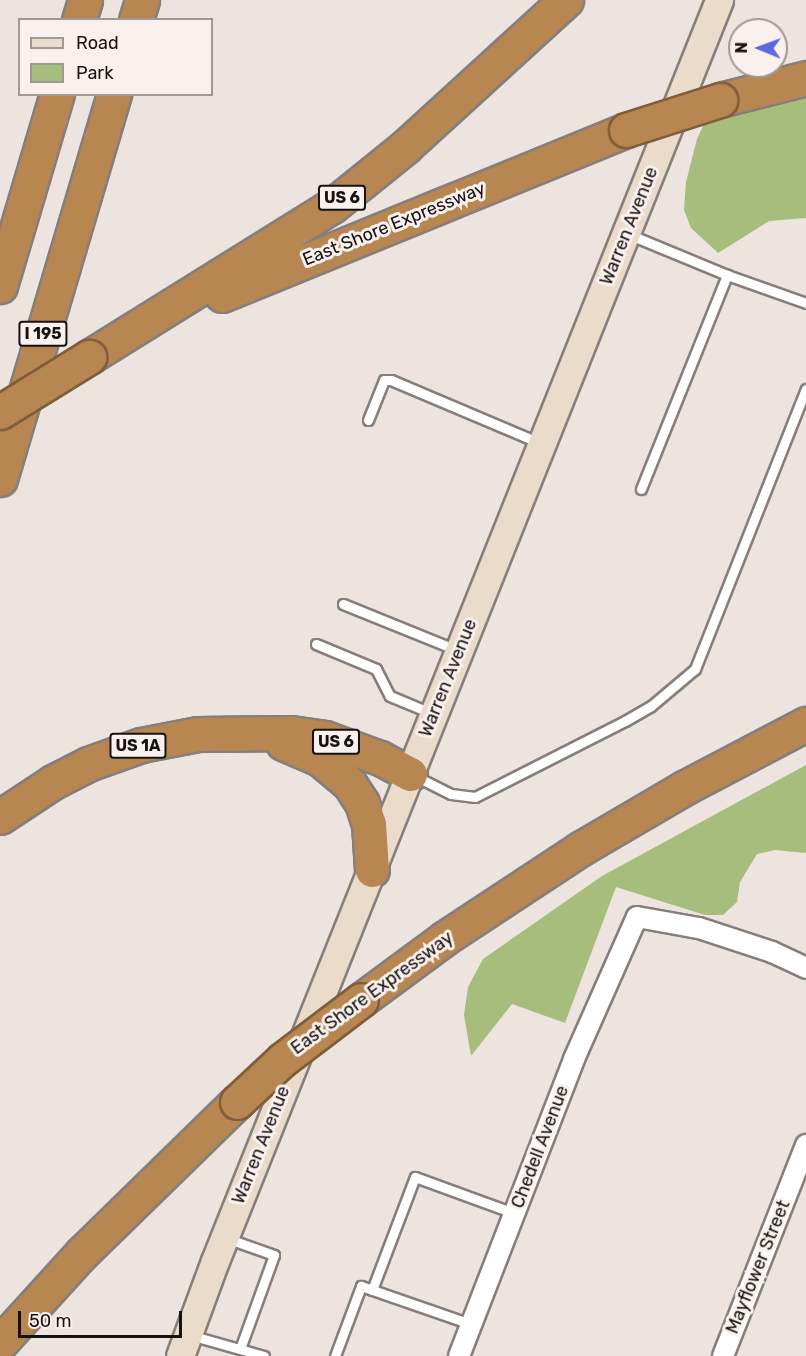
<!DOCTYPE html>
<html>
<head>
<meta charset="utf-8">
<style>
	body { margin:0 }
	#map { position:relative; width:806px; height:1356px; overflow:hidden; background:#ede4e0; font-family:Rubik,sans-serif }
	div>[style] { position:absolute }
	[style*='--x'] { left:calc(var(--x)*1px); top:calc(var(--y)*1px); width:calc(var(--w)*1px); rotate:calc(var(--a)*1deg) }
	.green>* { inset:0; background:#a6bd7b }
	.roads { filter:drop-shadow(2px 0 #867e7b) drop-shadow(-2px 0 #867e7b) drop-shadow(0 2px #867e7b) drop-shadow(0 -2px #867e7b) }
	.service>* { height:9px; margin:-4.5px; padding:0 4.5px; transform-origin:4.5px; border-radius:4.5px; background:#fff }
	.minor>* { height:20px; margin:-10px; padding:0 10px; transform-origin:10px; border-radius:10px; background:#fff }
	.secondary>* { height:27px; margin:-13.5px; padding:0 13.5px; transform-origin:13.5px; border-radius:13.5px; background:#eadbcb }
	.motorway>* { height:33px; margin:-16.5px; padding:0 16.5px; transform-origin:16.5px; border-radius:16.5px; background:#b88651 }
	.bridges { filter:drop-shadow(2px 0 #7f5d3b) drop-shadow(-2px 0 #7f5d3b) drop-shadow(0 2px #7f5d3b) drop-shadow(0 -2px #7f5d3b) }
	.motorway-bridge>* { height:33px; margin:-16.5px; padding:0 16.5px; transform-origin:16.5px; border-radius:16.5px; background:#b88651 }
	span { translate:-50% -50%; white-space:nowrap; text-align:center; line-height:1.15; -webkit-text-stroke:6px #faf1ee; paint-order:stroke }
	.shield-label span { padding:2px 4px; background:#faf1ee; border:2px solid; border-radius:4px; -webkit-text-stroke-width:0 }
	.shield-label { font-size:16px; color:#151211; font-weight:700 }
	.street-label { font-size:18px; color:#151211 }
	.legend { position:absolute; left:18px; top:18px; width:195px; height:78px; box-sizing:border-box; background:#faf1ee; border:2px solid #9e9896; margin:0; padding:8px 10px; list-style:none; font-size:18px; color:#151211 }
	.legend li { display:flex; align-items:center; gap:12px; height:30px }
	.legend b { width:30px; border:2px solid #9e9896 }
	.north { position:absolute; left:728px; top:18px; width:60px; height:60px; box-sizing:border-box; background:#faf1ee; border:2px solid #9e9896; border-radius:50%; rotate:271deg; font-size:16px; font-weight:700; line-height:24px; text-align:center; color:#151211 }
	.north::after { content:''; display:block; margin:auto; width:21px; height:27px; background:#5c69e0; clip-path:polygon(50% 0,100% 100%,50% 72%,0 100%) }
	.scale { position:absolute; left:18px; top:1311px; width:164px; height:27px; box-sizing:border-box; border:3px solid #151211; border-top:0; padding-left:8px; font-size:18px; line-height:21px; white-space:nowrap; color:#151211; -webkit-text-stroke:4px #faf1ee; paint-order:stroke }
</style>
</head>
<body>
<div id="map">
	<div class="green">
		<i style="clip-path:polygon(806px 98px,806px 218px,769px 221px,718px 253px,691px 228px,684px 210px,686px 182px,697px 139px,704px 124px,751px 109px)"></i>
		<i style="clip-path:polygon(806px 765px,806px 853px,775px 850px,757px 854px,740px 882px,737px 902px,723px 915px,705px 915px,616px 887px,565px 1023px,512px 1004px,471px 1056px,464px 1015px,468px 987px,483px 959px,602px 876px)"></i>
	</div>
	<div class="roads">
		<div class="service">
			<i style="--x:628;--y:234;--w:107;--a:22.5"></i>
			<i style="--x:727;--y:275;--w:84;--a:19.5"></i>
			<i style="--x:368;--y:420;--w:43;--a:-68.2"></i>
			<i style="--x:384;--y:380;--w:7;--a:0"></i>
			<i style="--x:391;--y:380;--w:162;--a:22.9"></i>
			<i style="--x:641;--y:489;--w:231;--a:-68.1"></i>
			<i style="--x:343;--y:604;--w:123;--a:22"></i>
			<i style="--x:316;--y:644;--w:65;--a:22.6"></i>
			<i style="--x:376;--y:669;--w:30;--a:63"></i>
			<i style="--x:390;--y:696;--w:44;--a:22.5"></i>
			<i style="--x:415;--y:776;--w:40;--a:26.6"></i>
			<i style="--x:451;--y:794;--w:24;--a:7"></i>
			<i style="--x:475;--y:797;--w:168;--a:-26.9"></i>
			<i style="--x:625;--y:721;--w:30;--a:-30"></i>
			<i style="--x:651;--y:706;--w:57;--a:-40.1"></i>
			<i style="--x:695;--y:669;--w:301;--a:-68.4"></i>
			<i style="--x:226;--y:1238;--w:51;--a:19.5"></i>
			<i style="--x:274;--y:1255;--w:100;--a:109.9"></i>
			<i style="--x:372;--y:1290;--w:121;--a:-69.2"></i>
			<i style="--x:415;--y:1177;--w:105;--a:20"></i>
			<i style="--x:190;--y:1335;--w:77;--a:15.8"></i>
			<i style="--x:335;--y:1356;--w:75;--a:-69.6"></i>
			<i style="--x:361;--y:1286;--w:116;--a:19.1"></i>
		</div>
		<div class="minor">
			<i style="--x:459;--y:1356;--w:318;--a:-68.8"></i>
			<i style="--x:574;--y:1059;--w:155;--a:-66.1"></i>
			<i style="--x:637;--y:917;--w:63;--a:10.1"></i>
			<i style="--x:699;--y:928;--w:77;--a:18.2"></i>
			<i style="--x:772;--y:952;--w:38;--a:25"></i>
			<i style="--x:723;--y:1356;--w:227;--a:-68.5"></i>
		</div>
		<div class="secondary">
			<i style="--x:180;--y:1356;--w:101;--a:-69.8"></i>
			<i style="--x:215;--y:1261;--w:1358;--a:-68.21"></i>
		</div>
		<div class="motorway">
			<i style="--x:79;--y:20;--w:21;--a:-73"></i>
			<i style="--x:136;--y:20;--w:21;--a:-73"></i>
			<i style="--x:720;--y:100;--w:89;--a:-14.3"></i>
			<i style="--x:0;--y:286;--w:200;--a:-73.5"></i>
			<i style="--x:222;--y:295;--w:436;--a:-22.2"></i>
			<i style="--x:89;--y:357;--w:286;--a:-31.9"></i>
			<i style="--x:332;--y:206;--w:94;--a:-38.9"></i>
			<i style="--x:405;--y:147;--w:218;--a:-42.4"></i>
			<i style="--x:0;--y:479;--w:402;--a:-73.5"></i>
			<i style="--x:283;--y:743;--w:40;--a:23.4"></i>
			<i style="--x:320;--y:759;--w:38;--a:40"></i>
			<i style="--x:349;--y:783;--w:24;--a:57"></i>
			<i style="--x:362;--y:803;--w:22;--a:72"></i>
			<i style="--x:369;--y:824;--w:46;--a:86.3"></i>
			<i style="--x:0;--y:817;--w:64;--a:-33.4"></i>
			<i style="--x:53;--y:782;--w:39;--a:-27"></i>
			<i style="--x:88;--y:764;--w:56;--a:-19.7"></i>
			<i style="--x:141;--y:745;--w:58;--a:-10.9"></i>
			<i style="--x:198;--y:734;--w:93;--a:-0.6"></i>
			<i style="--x:291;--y:733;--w:34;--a:8"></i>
			<i style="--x:325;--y:738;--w:59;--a:20"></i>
			<i style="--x:380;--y:758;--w:34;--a:28"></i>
			<i style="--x:361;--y:1000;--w:104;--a:-36.4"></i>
			<i style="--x:445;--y:938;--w:162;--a:-33.4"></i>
			<i style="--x:580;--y:849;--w:121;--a:-30.4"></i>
			<i style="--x:684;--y:788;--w:138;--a:-27.7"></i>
			<i style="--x:0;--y:1343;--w:122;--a:-47.7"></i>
			<i style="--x:82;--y:1253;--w:216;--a:-44.3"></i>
		</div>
	</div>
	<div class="bridges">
		<div class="motorway-bridge">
			<i style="--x:626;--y:130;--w:99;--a:-17.7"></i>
			<i style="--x:0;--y:412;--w:105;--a:-31.7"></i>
			<i style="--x:237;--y:1102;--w:62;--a:-43"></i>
			<i style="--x:282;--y:1060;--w:99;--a:-37.2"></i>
		</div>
	</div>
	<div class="shield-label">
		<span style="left:342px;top:198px">US 6</span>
		<span style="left:43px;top:334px">I 195</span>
		<span style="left:336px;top:742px">US 6</span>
		<span style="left:138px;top:746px">US 1A</span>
	</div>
	<div class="street-label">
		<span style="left:394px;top:224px;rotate:-22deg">East Shore Expressway</span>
		<span style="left:629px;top:226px;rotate:-68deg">Warren Avenue</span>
		<span style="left:448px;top:678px;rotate:-68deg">Warren Avenue</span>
		<span style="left:372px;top:993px;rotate:-36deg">East Shore Expressway</span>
		<span style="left:261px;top:1145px;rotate:-68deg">Warren Avenue</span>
		<span style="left:540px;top:1147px;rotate:-69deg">Chedell Avenue</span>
		<span style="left:758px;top:1267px;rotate:-68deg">Mayflower Street</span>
	</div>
	<ul class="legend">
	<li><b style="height:8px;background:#eadbcb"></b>Road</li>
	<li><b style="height:16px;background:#a6bd7b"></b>Park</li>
	</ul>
	<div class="north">N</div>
	<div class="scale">50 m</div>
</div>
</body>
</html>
